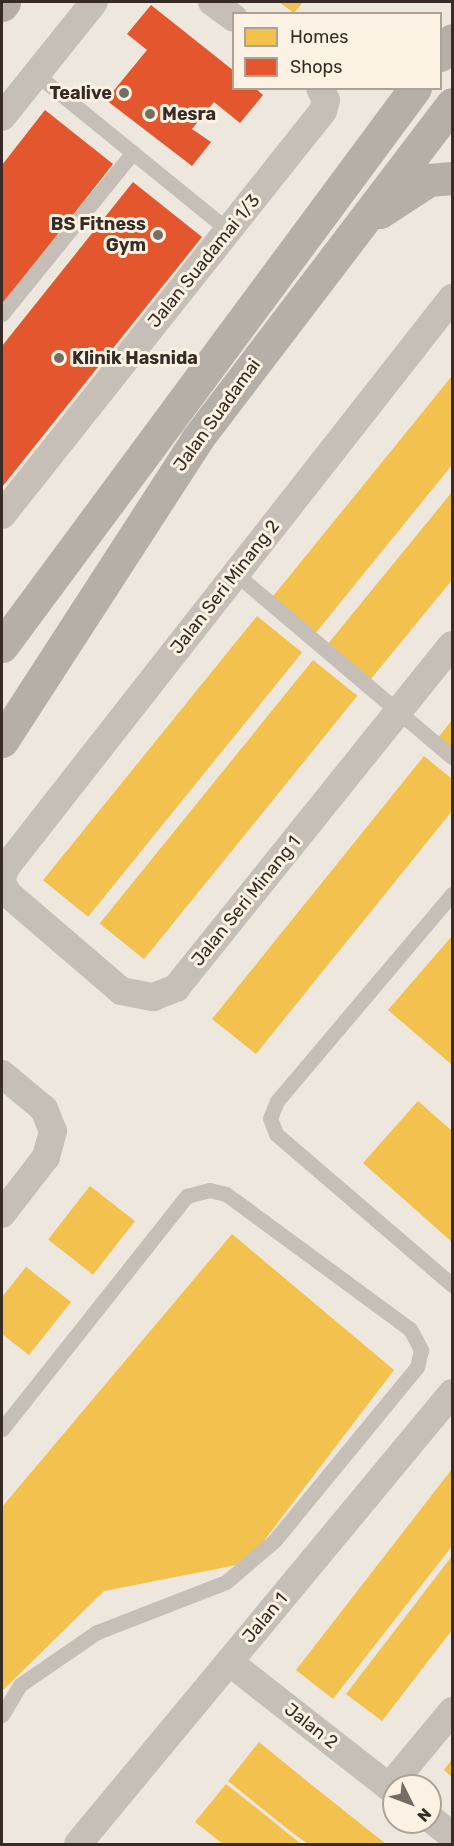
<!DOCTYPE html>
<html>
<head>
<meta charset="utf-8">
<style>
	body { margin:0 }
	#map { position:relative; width:454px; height:1846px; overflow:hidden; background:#ede7dd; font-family:Rubik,sans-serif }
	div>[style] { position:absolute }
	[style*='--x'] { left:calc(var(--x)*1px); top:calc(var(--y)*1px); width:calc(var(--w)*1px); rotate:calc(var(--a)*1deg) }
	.homes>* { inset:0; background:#f2c14e; transform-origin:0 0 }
	.shops>* { inset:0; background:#e4572e }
	.lane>* { height:15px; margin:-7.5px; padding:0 7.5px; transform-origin:7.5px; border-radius:7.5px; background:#c5bfb7 }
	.street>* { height:28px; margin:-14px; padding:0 14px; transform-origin:14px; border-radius:14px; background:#c5bfb7 }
	.secondary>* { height:33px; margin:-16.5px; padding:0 16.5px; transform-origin:16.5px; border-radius:16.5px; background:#b6afa7 }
	.dots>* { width:16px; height:16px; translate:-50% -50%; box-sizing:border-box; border:3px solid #fbf2e3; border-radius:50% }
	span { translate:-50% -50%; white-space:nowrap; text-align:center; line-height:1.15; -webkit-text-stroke:6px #fbf2e3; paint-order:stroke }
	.poi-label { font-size:18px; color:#362c25; font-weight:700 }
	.right { translate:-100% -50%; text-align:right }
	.left { translate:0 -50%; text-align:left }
	.street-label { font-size:18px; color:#362c25 }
	.frame { position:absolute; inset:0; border:3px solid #362c25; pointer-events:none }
	.legend { position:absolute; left:232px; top:12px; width:210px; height:78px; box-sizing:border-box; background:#fbf2e3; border:2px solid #aca397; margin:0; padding:8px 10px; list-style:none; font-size:18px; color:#362c25 }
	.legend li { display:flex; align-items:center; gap:12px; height:30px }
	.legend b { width:30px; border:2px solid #aca397 }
	.north { position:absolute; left:382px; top:1774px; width:60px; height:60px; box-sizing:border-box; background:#fbf2e3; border:2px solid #aca397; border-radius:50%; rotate:132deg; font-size:16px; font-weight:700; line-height:24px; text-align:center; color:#362c25 }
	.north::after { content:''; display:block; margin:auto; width:21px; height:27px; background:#766d65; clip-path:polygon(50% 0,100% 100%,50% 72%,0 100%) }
</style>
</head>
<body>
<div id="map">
	<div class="homes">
		<i style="clip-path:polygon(279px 2px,303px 2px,294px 13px)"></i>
		<i style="clip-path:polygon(452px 376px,452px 465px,314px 635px,270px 600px)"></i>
		<i style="clip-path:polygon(452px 492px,452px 580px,370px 680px,327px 645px)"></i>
		<i style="left:257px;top:616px;width:58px;height:340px;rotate:39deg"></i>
		<i style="left:313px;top:660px;width:57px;height:339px;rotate:39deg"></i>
		<i style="clip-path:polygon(452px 720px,452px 752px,437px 739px)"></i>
		<i style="clip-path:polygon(424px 756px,452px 779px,452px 811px,256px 1054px,212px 1019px)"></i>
		<i style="clip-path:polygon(452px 936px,452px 1063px,451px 1064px,388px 1010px)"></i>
		<i style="clip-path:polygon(418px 1101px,452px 1131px,452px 1242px,363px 1163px)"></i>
		<i style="left:90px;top:1186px;width:57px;height:68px;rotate:38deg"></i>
		<i style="clip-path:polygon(232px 1234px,394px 1370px,247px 1563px,104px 1591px,2px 1691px,2px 1507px)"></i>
		<i style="clip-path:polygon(26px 1267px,71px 1302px,29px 1355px,2px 1334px,2px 1297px)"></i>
		<i style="clip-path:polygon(452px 1469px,452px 1546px,333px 1699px,296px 1670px)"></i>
		<i style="clip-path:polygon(452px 1556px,452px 1630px,382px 1721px,346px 1694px)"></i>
		<i style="clip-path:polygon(259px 1742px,308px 1782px,386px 1844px,308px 1844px,294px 1834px,228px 1781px)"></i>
		<i style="clip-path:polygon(452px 1759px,452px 1777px,444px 1770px)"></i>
		<i style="clip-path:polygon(226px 1784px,259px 1810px,301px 1844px,223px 1844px,195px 1822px)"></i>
	</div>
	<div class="shops">
		<i style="clip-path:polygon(151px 5px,234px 71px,234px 88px,255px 88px,263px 95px,240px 123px,214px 102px,192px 129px,211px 142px,192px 166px,106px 100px,147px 50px,127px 34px)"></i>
		<i style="clip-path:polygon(45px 110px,113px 164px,2px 305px,2px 165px)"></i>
		<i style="clip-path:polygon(133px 182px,202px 237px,2px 487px,2px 346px)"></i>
	</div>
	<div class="lane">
		<i style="--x:36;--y:74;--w:247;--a:39.1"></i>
		<i style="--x:2;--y:314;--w:208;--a:-51"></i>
		<i style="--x:236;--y:574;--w:283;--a:40.3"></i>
		<i style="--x:452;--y:894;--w:271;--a:130.2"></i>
		<i style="--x:277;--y:1101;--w:18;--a:112"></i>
		<i style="--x:270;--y:1118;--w:17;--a:69"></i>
		<i style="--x:276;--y:1134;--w:232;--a:40.6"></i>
		<i style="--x:2;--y:1429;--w:298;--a:-51.6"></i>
		<i style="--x:187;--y:1196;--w:23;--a:-15"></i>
		<i style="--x:209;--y:1190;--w:17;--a:13"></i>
		<i style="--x:226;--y:1194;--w:228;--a:36.3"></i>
		<i style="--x:410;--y:1329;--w:24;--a:62"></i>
		<i style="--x:421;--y:1350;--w:17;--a:103"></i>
		<i style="--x:417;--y:1367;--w:225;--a:129.4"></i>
		<i style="--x:274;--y:1541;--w:63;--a:139.5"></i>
		<i style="--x:226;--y:1582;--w:138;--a:158.8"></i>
		<i style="--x:97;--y:1632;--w:93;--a:145.5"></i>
		<i style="--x:20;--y:1685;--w:35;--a:121"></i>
	</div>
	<div class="street">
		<i style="--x:212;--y:2;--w:27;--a:36"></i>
		<i style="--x:2;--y:117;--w:147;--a:-51.3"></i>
		<i style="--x:2;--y:515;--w:516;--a:-51.53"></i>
		<i style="--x:323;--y:111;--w:11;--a:-75"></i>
		<i style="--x:326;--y:100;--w:13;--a:-117"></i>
		<i style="--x:2;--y:878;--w:12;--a:-70"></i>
		<i style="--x:6;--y:867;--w:723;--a:-51.91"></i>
		<i style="--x:2;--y:883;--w:13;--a:61"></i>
		<i style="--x:8;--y:894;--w:149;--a:40.6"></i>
		<i style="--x:121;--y:991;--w:33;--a:11"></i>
		<i style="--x:153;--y:997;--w:25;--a:-21"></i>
		<i style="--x:176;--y:988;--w:440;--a:-51.2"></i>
		<i style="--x:2;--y:1074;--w:55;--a:39.8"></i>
		<i style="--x:44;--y:1109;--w:24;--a:68"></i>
		<i style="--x:53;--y:1131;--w:27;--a:105"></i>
		<i style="--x:46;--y:1157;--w:72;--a:127.7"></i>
		<i style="--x:229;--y:1662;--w:209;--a:38"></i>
		<i style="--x:389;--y:1787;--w:99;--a:-50.3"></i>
		<i style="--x:430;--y:1818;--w:28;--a:39"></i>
		<i style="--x:78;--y:1844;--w:586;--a:-50.33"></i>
	</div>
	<div class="secondary">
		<i style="--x:2;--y:5;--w:4;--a:-56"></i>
		<i style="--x:440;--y:55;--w:19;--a:-51"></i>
		<i style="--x:380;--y:212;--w:59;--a:-33.1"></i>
		<i style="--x:429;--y:180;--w:23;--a:-5"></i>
		<i style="--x:2;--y:646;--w:694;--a:-53.49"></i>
		<i style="--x:2;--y:741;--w:359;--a:-57.1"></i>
		<i style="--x:197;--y:439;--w:421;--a:-52.7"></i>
	</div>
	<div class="dots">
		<i style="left:124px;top:93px;background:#766d65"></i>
		<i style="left:150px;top:114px;background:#766d65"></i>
		<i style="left:158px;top:235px;background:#766d65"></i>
		<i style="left:59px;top:358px;background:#766d65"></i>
	</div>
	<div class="poi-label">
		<span class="right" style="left:112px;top:93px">Tealive</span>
		<span class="left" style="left:162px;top:114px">Mesra</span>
		<span class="right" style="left:146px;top:235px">BS Fitness<br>Gym</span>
		<span class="left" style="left:72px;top:358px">Klinik Hasnida</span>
	</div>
	<div class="street-label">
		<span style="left:204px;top:261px;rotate:-51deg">Jalan Suadamai 1/3</span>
		<span style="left:217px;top:415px;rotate:-54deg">Jalan Suadamai</span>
		<span style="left:225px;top:587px;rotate:-52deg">Jalan Seri Minang 2</span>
		<span style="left:246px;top:901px;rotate:-51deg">Jalan Seri Minang 1</span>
		<span style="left:265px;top:1618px;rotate:-50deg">Jalan 1</span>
		<span style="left:311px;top:1726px;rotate:38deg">Jalan 2</span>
	</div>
	<div class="frame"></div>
	<ul class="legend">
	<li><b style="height:16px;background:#f2c14e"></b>Homes</li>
	<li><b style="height:16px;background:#e4572e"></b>Shops</li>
	</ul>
	<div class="north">N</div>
</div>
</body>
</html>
